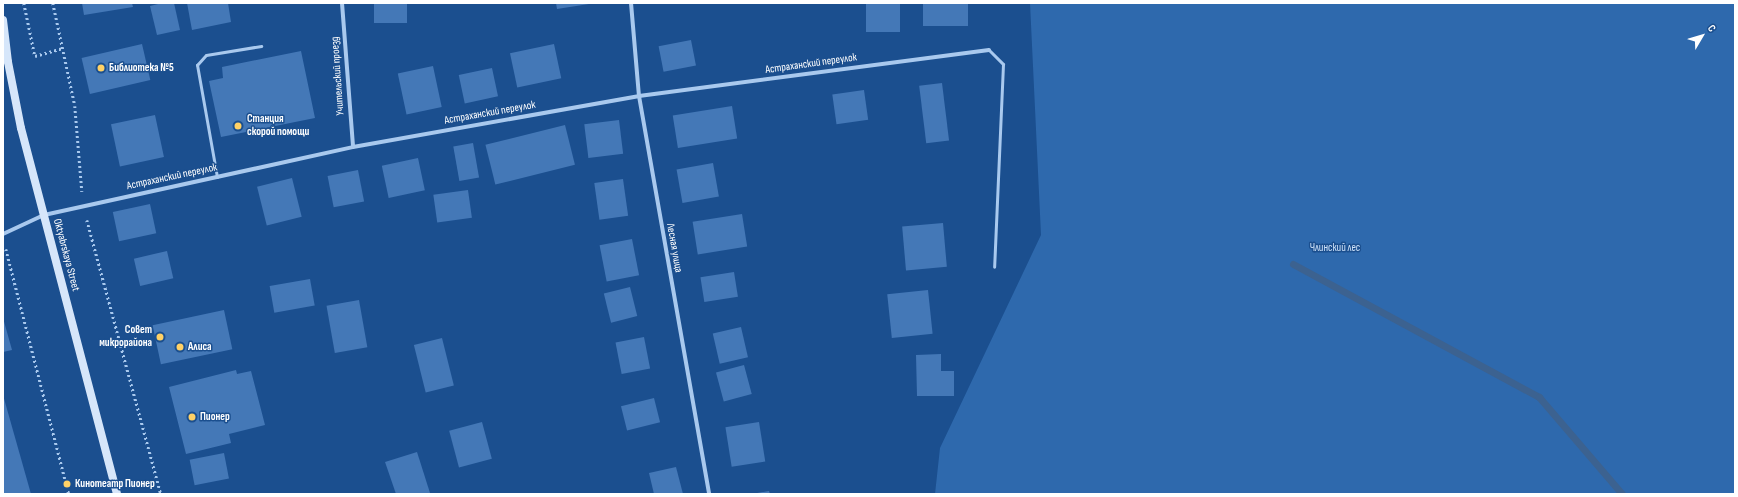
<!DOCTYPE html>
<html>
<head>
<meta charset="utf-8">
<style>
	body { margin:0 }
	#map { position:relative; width:1738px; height:497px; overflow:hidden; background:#1b4f8f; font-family:"Sofia Sans Condensed",sans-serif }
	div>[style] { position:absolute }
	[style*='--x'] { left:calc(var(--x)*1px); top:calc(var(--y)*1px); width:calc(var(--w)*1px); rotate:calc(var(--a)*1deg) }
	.green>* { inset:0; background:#2e69ad }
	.stream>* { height:7px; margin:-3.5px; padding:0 3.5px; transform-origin:3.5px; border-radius:3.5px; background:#3c6290 }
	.building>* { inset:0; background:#4478b7; transform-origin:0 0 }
	.path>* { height:2.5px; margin-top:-1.25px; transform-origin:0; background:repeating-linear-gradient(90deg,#a9c9ee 0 2px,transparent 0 5px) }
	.lane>* { height:3px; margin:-1.5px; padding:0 1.5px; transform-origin:1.5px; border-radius:1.5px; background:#a9c9ee }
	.street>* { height:4px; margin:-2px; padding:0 2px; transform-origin:2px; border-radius:2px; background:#a9c9ee }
	.secondary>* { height:8px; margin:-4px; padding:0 4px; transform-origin:4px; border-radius:4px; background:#d6e6fa }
	.dots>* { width:11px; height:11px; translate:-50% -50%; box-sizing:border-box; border:2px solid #1b4f8f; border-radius:50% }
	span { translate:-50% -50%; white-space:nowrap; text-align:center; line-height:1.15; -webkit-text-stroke:3px #1b4f8f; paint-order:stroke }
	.street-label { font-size:11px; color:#fff }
	.poi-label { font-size:11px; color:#fff; font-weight:700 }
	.left { translate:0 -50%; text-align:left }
	.right { translate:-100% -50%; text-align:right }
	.park-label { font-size:11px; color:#cfe3fa }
	.frame { position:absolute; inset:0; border:4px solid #fff; pointer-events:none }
	.north { position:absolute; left:1682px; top:16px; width:40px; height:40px; -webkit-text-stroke:3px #1b4f8f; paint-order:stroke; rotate:52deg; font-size:11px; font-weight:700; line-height:16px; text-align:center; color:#fff }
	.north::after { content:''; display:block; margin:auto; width:14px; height:18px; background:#fff; clip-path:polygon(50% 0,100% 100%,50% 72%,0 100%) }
</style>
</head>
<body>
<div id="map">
	<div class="green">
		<i style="clip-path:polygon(1030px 3px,1735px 3px,1735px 494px,935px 494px,940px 448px,1041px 235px)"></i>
	</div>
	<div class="stream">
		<i style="--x:1293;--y:264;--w:280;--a:28.4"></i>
		<i style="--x:1539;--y:397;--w:128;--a:49.4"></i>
	</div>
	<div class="building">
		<i style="clip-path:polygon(82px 3px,132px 3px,133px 7px,84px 15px)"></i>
		<i style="clip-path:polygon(162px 3px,174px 3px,180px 30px,157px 35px,150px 6px)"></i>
		<i style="clip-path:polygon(187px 3px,228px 3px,231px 22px,192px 30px)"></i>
		<i style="left:374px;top:3px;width:33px;height:20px"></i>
		<i style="clip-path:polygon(556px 3px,589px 3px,589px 4px,557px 9px)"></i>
		<i style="left:866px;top:3px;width:34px;height:29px"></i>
		<i style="left:923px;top:3px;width:45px;height:23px"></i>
		<i style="left:691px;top:40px;width:26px;height:33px;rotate:79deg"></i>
		<i style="left:142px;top:44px;width:37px;height:62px;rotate:77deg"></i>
		<i style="left:554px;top:44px;width:35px;height:45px;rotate:78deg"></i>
		<i style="clip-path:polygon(301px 51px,315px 118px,221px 137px,209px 81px,223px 78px,222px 67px)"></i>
		<i style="left:433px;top:66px;width:42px;height:36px;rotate:78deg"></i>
		<i style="left:492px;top:68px;width:29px;height:34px;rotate:78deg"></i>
		<i style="left:942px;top:83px;width:58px;height:23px;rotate:83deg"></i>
		<i style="left:864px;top:90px;width:30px;height:32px;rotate:82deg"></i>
		<i style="left:732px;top:106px;width:33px;height:60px;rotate:81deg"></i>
		<i style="left:155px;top:115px;width:43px;height:45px;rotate:78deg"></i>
		<i style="left:619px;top:120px;width:34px;height:35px;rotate:83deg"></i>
		<i style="left:565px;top:125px;width:41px;height:82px;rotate:76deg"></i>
		<i style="left:473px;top:143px;width:35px;height:20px;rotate:80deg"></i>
		<i style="left:418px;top:158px;width:33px;height:37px;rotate:78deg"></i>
		<i style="left:713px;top:163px;width:34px;height:37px;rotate:80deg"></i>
		<i style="left:358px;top:170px;width:32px;height:31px;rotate:79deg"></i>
		<i style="left:292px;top:178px;width:40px;height:36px;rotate:76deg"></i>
		<i style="left:623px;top:179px;width:37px;height:29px;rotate:82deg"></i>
		<i style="left:468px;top:190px;width:28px;height:35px;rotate:82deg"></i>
		<i style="left:150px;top:204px;width:30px;height:38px;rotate:78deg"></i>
		<i style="left:742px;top:214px;width:33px;height:50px;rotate:81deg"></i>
		<i style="left:943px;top:223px;width:44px;height:41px;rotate:85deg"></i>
		<i style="left:632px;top:239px;width:37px;height:33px;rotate:79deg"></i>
		<i style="left:167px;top:251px;width:28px;height:34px;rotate:77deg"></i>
		<i style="left:734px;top:272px;width:25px;height:34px;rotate:81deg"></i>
		<i style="left:310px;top:279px;width:27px;height:41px;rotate:80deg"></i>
		<i style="left:630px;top:287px;width:30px;height:27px;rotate:76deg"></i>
		<i style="left:928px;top:290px;width:44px;height:41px;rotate:84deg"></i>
		<i style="left:359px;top:300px;width:48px;height:33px;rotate:80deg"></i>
		<i style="left:224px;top:310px;width:40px;height:73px;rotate:78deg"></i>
		<i style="clip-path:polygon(3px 318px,12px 350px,3px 352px)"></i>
		<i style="left:741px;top:327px;width:31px;height:29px;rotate:77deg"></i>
		<i style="left:644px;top:337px;width:32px;height:29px;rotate:79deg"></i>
		<i style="left:442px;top:338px;width:49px;height:29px;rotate:76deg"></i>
		<i style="clip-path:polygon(941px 354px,941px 371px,954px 371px,954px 396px,917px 396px,916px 355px)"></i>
		<i style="left:744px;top:365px;width:30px;height:29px;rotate:75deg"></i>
		<i style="clip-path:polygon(236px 370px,237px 374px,251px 371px,265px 425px,229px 434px,231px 443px,186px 454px,169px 387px)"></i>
		<i style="clip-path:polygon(3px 395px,31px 494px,3px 494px)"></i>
		<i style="left:654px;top:398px;width:25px;height:34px;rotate:76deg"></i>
		<i style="left:482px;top:422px;width:38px;height:34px;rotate:75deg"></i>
		<i style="left:759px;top:422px;width:40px;height:34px;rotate:81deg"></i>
		<i style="clip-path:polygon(417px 452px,430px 493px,396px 494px,385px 462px)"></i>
		<i style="left:224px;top:453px;width:26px;height:35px;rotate:79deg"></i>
		<i style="clip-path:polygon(676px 467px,683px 494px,654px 494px,649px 473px)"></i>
		<i style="clip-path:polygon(769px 491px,770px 494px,757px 494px,757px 493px)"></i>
	</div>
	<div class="path">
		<i style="--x:24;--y:3;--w:54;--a:78.3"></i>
		<i style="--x:35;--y:56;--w:29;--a:-16"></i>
		<i style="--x:53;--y:3;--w:105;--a:77.9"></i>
		<i style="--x:75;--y:106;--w:86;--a:85.3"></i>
		<i style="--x:87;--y:220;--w:284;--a:74.9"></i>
		<i style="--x:6;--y:249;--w:253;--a:75.6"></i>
	</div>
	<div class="lane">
		<i style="--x:989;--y:50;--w:20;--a:45"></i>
		<i style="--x:1003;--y:64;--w:203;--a:92.5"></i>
		<i style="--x:217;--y:177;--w:114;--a:-100.1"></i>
		<i style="--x:197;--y:65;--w:13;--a:-48"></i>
		<i style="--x:206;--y:55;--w:56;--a:-9.3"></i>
	</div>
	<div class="street">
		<i style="--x:342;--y:3;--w:144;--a:85.6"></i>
		<i style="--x:631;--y:3;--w:93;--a:85.1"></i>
		<i style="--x:639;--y:96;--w:404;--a:80"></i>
		<i style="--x:3;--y:234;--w:45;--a:-24.9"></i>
		<i style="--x:44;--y:215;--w:316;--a:-12.4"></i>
		<i style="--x:353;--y:147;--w:291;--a:-10.1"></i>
		<i style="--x:639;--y:96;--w:353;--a:-7.5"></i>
	</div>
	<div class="secondary">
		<i style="--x:3;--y:20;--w:42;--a:83.2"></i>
		<i style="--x:8;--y:62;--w:67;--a:78.9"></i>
		<i style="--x:21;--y:128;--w:378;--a:75.3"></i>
	</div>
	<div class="dots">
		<i style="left:101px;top:68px;background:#ffd166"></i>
		<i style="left:238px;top:126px;background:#ffd166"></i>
		<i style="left:160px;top:337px;background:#ffd166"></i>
		<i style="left:180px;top:347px;background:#ffd166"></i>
		<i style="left:192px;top:417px;background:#ffd166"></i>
		<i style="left:67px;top:484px;background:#ffd166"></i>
	</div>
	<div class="street-label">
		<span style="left:811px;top:64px;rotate:-8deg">Астраханский переулок</span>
		<span style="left:338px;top:76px;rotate:-94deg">Учительский проезд</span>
		<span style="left:490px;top:113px;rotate:-10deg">Астраханский переулок</span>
		<span style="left:172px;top:177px;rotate:-12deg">Астраханский переулок</span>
		<span style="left:674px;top:248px;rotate:80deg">Лесная улица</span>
		<span style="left:66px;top:255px;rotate:75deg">Oktyabrskaya Street</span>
	</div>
	<div class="poi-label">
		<span class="left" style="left:109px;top:68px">Библиотека №5</span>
		<span class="left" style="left:247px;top:126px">Станция<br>скорой помощи</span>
		<span class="right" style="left:152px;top:337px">Совет<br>микрорайона</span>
		<span class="left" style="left:188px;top:347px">Алиса</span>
		<span class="left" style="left:200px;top:417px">Пионер</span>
		<span class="left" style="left:75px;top:484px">Кинотеатр Пионер</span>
	</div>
	<div class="park-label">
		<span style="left:1335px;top:248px">Члинский лес</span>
	</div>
	<div class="frame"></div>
	<div class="north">С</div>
</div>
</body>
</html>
